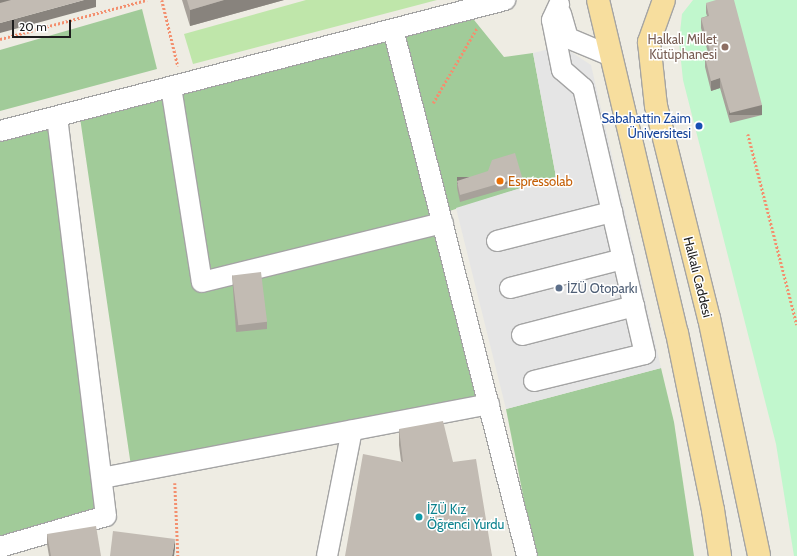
<!DOCTYPE html>
<html>
<head>
<meta charset="utf-8">
<style>
	body { margin:0 }
	#map { position:relative; width:797px; height:556px; overflow:hidden; background:#eeece3; font-family:Cabin,sans-serif }
	div>[style] { position:absolute }
	[style*='--x'] { left:calc(var(--x)*1px); top:calc(var(--y)*1px); width:calc(var(--w)*1px); rotate:calc(var(--a)*1deg) }
	.grass>* { inset:0; background:#bfe6aa }
	.forest>* { inset:0; background:#a1cb99 }
	.park>* { inset:0; background:#c1f7cd }
	.parking>* { inset:0; background:#e5e5e5 }
	.path>* { height:2.5px; margin-top:-1.25px; transform-origin:0; background:repeating-linear-gradient(90deg,#f38f6e 0 2px,transparent 0 4px) }
	.roads { filter:drop-shadow(1px 0 #a4a4a4) drop-shadow(-1px 0 #a4a4a4) drop-shadow(0 1px #a4a4a4) drop-shadow(0 -1px #a4a4a4) }
	.minor>* { height:20px; margin:-10px; padding:0 10px; transform-origin:10px; border-radius:10px; background:#fff }
	.major>* { height:22px; margin:-11px; padding:0 11px; transform-origin:11px; border-radius:11px; background:#f7de9e }
	.wall>* { inset:0; background:#a7a19a }
	.shaded-wall>* { inset:0; background:#88837d; transform-origin:0 0 }
	.building>* { inset:0; background:#c2bbb3; transform-origin:0 0 }
	.dots>* { width:11px; height:11px; translate:-50% -50%; box-sizing:border-box; border:2px solid #fff; border-radius:50% }
	span { translate:-50% -50%; white-space:nowrap; text-align:center; line-height:1.15; -webkit-text-stroke:3px #fff; paint-order:stroke }
	.education-label { font-size:13px; color:#785e54 }
	.right { translate:-100% -50%; text-align:right }
	.transit-label { font-size:13px; color:#164399 }
	.food-label { font-size:13px; color:#c56008 }
	.left { translate:0 -50%; text-align:left }
	.street-label { font-size:13px; color:#1d1d1d }
	.service-label { font-size:13px; color:#4e5e75 }
	.culture-label { font-size:13px; color:#0d838f }
	.scale { position:absolute; left:12px; top:20px; width:59px; height:18px; box-sizing:border-box; border:2px solid #1d1d1d; border-top:0; padding-left:5px; font-size:12px; line-height:14px; white-space:nowrap; color:#1d1d1d; -webkit-text-stroke:3px #fff; paint-order:stroke }
</style>
</head>
<body>
<div id="map">
	<div class="grass">
		<i style="clip-path:polygon(306px 0,437px 0,193px 64px,184px 34px)"></i>
	</div>
	<div class="forest">
		<i style="clip-path:polygon(142px 9px,157px 69px,0 111px,0 50px)"></i>
		<i style="clip-path:polygon(466px 10px,504px 57px,533px 53px,556px 177px,440px 214px,489px 404px,132px 473px,79px 111px)"></i>
		<i style="clip-path:polygon(57px 117px,106px 516px,0 547px,0 131px)"></i>
		<i style="clip-path:polygon(661px 368px,674px 422px,694px 556px,535px 556px,506px 409px)"></i>
	</div>
	<div class="park">
		<i style="clip-path:polygon(693px 0,797px 0,797px 556px,794px 556px,776px 444px,683px 80px,679px 42px,682px 14px)"></i>
	</div>
	<div class="parking">
		<i style="clip-path:polygon(562px 46px,591px 65px,661px 368px,506px 409px,456px 208px,556px 177px,533px 53px)"></i>
	</div>
	<div class="path">
		<i style="--x:162;--y:0;--w:68;--a:76.4"></i>
		<i style="--x:0;--y:39;--w:152;--a:-14.9"></i>
		<i style="--x:433;--y:103;--w:87;--a:-59.6"></i>
		<i style="--x:748;--y:134;--w:197;--a:75.6"></i>
		<i style="--x:175;--y:483;--w:73;--a:87.6"></i>
	</div>
	<div class="roads">
		<div class="minor">
			<i style="--x:561;--y:14;--w:25;--a:74"></i>
			<i style="--x:568;--y:38;--w:47;--a:22.7"></i>
			<i style="--x:393;--y:29;--w:544;--a:75.73"></i>
			<i style="--x:171;--y:87;--w:197;--a:81"></i>
			<i style="--x:202;--y:282;--w:248;--a:-13.8"></i>
			<i style="--x:0;--y:131;--w:522;--a:-14.54"></i>
			<i style="--x:497;--y:241;--w:119;--a:-14.2"></i>
			<i style="--x:510;--y:288;--w:117;--a:-14.4"></i>
			<i style="--x:522;--y:335;--w:116;--a:-14.5"></i>
			<i style="--x:534;--y:381;--w:114;--a:-13.7"></i>
			<i style="--x:645;--y:354;--w:273;--a:-103.1"></i>
			<i style="--x:583;--y:88;--w:28;--a:-139"></i>
			<i style="--x:562;--y:70;--w:51;--a:-101.3"></i>
			<i style="--x:552;--y:20;--w:17;--a:-65"></i>
			<i style="--x:102;--y:478;--w:394;--a:-10.8"></i>
			<i style="--x:0;--y:547;--w:110;--a:-16.3"></i>
			<i style="--x:106;--y:516;--w:402;--a:-97"></i>
			<i style="--x:327;--y:556;--w:128;--a:-78.8"></i>
		</div>
		<div class="major">
			<i style="--x:598;--y:0;--w:342;--a:76.7"></i>
			<i style="--x:677;--y:333;--w:181;--a:78.5"></i>
			<i style="--x:713;--y:510;--w:47;--a:81.3"></i>
			<i style="--x:664;--y:0;--w:45;--a:109.7"></i>
			<i style="--x:649;--y:42;--w:64;--a:83.8"></i>
			<i style="--x:656;--y:106;--w:219;--a:76"></i>
			<i style="--x:709;--y:318;--w:243;--a:78.1"></i>
		</div>
	</div>
	<div class="wall">
		<i style="clip-path:polygon(182px 0,284px 0,190px 26px)"></i>
		<i style="clip-path:polygon(706px 3px,762px 115px,730px 123px,720px 88px,711px 91px,705px 67px,705px 57px,709px 56px,701px 28px,701px 18px,707px 16px,706px 13px)"></i>
		<i style="clip-path:polygon(457px 181px,522px 184px,460px 202px,457px 188px)"></i>
		<i style="clip-path:polygon(232px 275px,267px 322px,267px 329px,236px 332px)"></i>
		<i style="clip-path:polygon(399px 429px,453px 462px,492px 556px,401px 461px,399px 445px)"></i>
		<i style="clip-path:polygon(47px 534px,101px 556px,49px 556px,47px 544px)"></i>
	</div>
	<div class="shaded-wall">
		<i style="clip-path:polygon(0 0,36px 0,0 9px)"></i>
		<i style="clip-path:polygon(84px 0,96px 0,96px 7px,0 33px,0 23px)"></i>
		<i style="clip-path:polygon(224px 0,284px 0,190px 26px,190px 10px)"></i>
		<i style="clip-path:polygon(720px 78px,720px 88px,711px 91px,711px 81px)"></i>
		<i style="left:762px;top:105px;width:10px;height:33px;rotate:90deg"></i>
		<i style="left:522px;top:177px;width:7px;height:65px;rotate:90deg"></i>
		<i style="clip-path:polygon(175px 539px,175px 549px,174px 556px,172px 556px)"></i>
	</div>
	<div class="building">
		<i style="clip-path:polygon(11px 0,84px 0,0 23px,0 3px)"></i>
		<i style="clip-path:polygon(187px 0,224px 0,190px 10px)"></i>
		<i style="clip-path:polygon(716px 0,734px 0,762px 105px,730px 113px,720px 78px,711px 81px,705px 57px,711px 55px,701px 18px,709px 16px,706px 3px)"></i>
		<i style="clip-path:polygon(515px 153px,522px 177px,460px 195px,457px 181px,488px 171px,492px 160px)"></i>
		<i style="left:261px;top:272px;width:50px;height:29px;rotate:83deg"></i>
		<i style="clip-path:polygon(443px 421px,453px 462px,476px 459px,492px 556px,345px 556px,363px 454px,403px 462px,399px 429px)"></i>
		<i style="clip-path:polygon(96px 526px,101px 556px,51px 556px,47px 534px)"></i>
		<i style="clip-path:polygon(113px 531px,175px 539px,172px 556px,110px 556px)"></i>
	</div>
	<div class="dots">
		<i style="left:725px;top:47px;background:#8d6e63"></i>
		<i style="left:699px;top:126px;background:#1a4fb4"></i>
		<i style="left:500px;top:181px;background:#e8710a"></i>
		<i style="left:559px;top:288px;background:#5c6f8a"></i>
		<i style="left:419px;top:517px;background:#0f9aa8"></i>
	</div>
	<div class="education-label">
		<span class="right" style="left:717px;top:47px">Halkalı Millet<br>Kütüphanesi</span>
	</div>
	<div class="transit-label">
		<span class="right" style="left:691px;top:126px">Sabahattin Zaim<br>Üniversitesi</span>
	</div>
	<div class="food-label">
		<span class="left" style="left:508px;top:181px">Espressolab</span>
	</div>
	<div class="street-label">
		<span style="left:698px;top:277px;rotate:76deg">Halkalı Caddesi</span>
	</div>
	<div class="service-label">
		<span class="left" style="left:567px;top:288px">İZÜ Otoparkı</span>
	</div>
	<div class="culture-label">
		<span class="left" style="left:427px;top:517px">İZÜ Kız<br>Öğrenci Yurdu</span>
	</div>
	<div class="scale">20 m</div>
</div>
</body>
</html>
